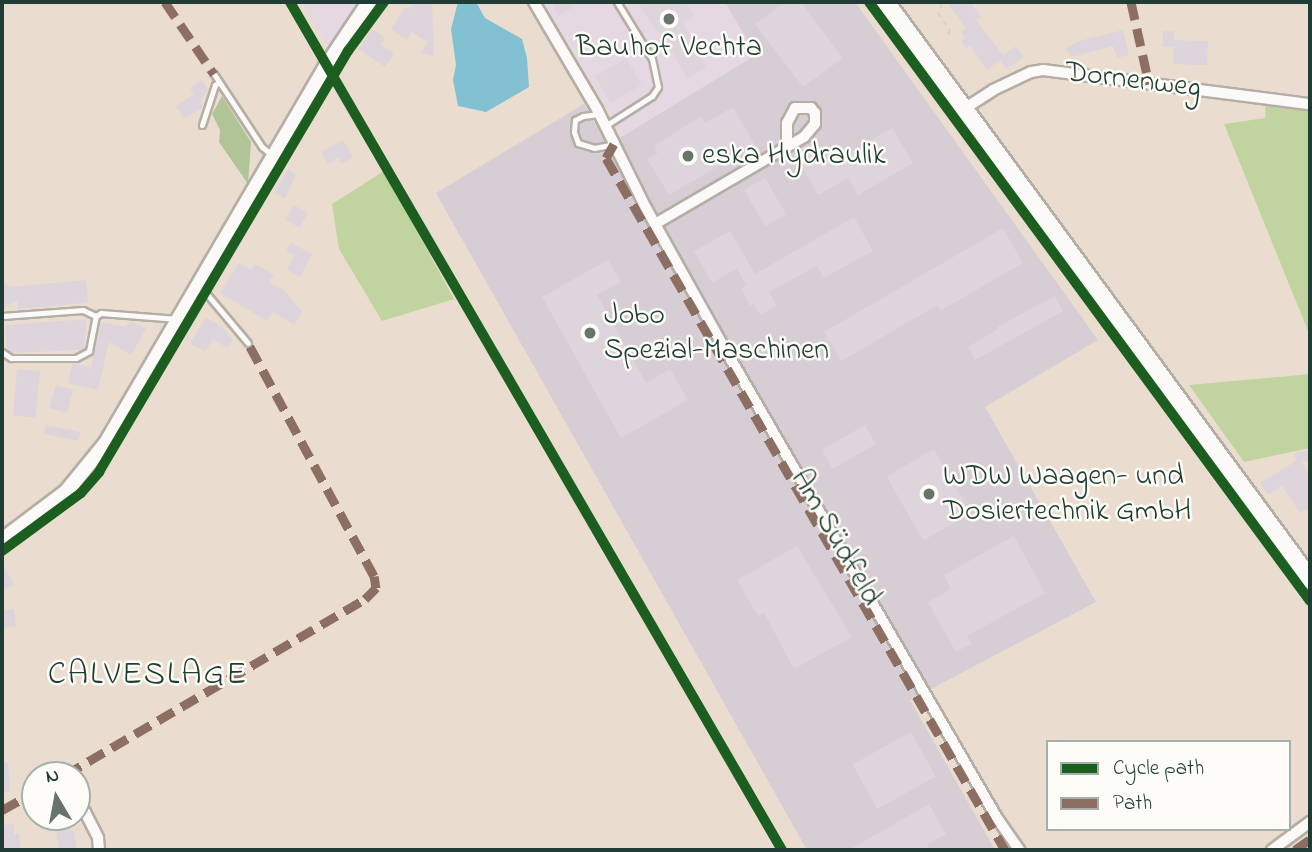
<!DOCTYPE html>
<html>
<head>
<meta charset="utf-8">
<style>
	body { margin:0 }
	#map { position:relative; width:1312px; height:852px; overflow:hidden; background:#eaddcf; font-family:"Indie Flower",sans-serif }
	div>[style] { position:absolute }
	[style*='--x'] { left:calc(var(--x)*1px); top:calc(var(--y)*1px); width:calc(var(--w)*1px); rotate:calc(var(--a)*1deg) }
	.built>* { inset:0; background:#e6d8e3 }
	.industrial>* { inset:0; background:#d6cdd5 }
	.green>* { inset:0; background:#c1d4a0 }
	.forest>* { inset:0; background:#b0c497 }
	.water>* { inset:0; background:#82c1d2 }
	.building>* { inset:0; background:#ded4db; transform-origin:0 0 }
	.path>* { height:2px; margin-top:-1px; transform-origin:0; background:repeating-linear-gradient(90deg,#d3d2cd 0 5px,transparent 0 10px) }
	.roads { filter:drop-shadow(2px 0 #b4aea5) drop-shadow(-2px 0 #b4aea5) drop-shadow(0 2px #b4aea5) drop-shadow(0 -2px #b4aea5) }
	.service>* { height:5px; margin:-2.5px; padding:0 2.5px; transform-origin:2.5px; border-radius:2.5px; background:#fcfaf8 }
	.minor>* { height:10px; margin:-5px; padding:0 5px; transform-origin:5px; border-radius:5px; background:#fcfaf8 }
	.tertiary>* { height:14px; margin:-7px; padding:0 7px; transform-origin:7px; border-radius:7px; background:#fcfaf8 }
	.primary>* { height:18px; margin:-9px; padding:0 9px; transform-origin:9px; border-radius:9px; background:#fcfaf8 }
	.quiet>* { height:9px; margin-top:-4.5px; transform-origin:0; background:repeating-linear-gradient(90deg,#8d6e63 0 18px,transparent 0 27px) }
	.cycleway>* { height:10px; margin:-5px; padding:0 5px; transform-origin:5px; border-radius:5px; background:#1b5e20 }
	.dots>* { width:19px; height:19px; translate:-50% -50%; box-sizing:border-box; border:4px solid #fdfcf7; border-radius:50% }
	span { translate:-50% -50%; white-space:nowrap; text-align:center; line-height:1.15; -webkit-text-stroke:5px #fdfcf7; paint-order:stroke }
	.poi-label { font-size:30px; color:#1f3d34 }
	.left { translate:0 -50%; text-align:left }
	.street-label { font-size:30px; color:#1f3d34 }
	.quarter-label { font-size:33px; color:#1f3d34; letter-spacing:2px }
	.frame { position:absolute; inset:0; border:4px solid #1f3d34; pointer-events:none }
	.legend { position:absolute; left:1046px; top:740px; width:245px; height:91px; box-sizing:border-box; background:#fdfcf7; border:2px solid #a4b0a9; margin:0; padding:9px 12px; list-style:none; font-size:21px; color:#1f3d34 }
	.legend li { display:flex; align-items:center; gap:14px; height:35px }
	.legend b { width:35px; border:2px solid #a4b0a9 }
	.north { position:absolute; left:21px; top:761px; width:70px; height:70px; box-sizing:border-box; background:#fdfcf7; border:2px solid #a4b0a9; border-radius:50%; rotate:350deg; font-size:19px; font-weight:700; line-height:28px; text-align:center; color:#1f3d34 }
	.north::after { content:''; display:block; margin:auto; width:24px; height:32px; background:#66756a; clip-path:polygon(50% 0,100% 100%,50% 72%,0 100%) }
</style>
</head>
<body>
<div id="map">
	<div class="built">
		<i style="clip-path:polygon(302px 2px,359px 2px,328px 47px)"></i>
		<i style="clip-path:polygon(544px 2px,725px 2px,756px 55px,623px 136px)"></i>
	</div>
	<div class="industrial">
		<i style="clip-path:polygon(725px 2px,855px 2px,1098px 340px,985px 407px,1096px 602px,910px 700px,995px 850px,807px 850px,436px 193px,584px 104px,604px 140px,623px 136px,756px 55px)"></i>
	</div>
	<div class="green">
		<i style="clip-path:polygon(1266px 103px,1310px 109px,1310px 336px,1224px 124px,1265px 118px)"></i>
		<i style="clip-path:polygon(384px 171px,454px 299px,382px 321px,339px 249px,332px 204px)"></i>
		<i style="clip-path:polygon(1310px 374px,1310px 448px,1244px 462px,1189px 385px)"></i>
	</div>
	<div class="forest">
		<i style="clip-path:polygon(222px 96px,251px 142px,248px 184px,219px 142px,220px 130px,212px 114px)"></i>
	</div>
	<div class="water">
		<i style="clip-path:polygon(458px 2px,476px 2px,485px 18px,522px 39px,527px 58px,529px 87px,486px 112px,458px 106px,453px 80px,456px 65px,451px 29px)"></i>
	</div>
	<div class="building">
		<i style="clip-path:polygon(415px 2px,432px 2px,434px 56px,421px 53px,427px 42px,412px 32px,407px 40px,391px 29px,405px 7px,408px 9px)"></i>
		<i style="clip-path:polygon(551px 2px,581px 2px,559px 16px)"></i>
		<i style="clip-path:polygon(637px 2px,685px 2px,694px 15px,683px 23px,706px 67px,687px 79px,664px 36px,662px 38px)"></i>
		<i style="clip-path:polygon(785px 2px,801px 2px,843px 58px,803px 87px,755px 24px)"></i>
		<i style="clip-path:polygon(947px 2px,970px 2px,981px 17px,976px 20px,1003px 55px,1016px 46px,1024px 57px,1006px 69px,1000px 60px,987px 70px,970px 46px,966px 48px,961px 41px,965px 38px,961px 32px,966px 28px)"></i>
		<i style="clip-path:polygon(372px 29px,385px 38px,381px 45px,394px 53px,385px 67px,358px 49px)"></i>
		<i style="clip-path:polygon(1123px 30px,1129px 55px,1117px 58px,1113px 46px,1071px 57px,1065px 49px,1079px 41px)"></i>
		<i style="left:1163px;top:31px;width:11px;height:16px"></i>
		<i style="left:1174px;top:40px;width:34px;height:24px;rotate:2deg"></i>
		<i style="left:626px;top:58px;width:31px;height:36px;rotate:59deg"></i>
		<i style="clip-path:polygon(202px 80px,208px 90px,201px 99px,202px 108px,184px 119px,176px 106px,194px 94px,190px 88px)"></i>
		<i style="clip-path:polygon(733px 107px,755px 145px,669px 195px,647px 159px,658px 153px,654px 146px,701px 116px,705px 123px)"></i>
		<i style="clip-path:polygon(892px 128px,913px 163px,858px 195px,848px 178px,818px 195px,798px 159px,820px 147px,830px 164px)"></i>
		<i style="clip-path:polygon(343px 140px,353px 157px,342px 164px,338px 158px,328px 164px,321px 152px)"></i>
		<i style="clip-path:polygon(288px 169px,296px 174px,285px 199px,274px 192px)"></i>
		<i style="left:765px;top:178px;width:42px;height:24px;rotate:60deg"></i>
		<i style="left:294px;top:205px;width:16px;height:17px;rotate:30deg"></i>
		<i style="clip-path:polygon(854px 217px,873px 251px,824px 278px,817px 266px,769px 292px,777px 306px,760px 315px,754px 304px,750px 306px,741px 288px,746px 285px,737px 268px,712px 283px,694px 251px,730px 231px,755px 274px)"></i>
		<i style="clip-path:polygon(1003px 228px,1023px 263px,940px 311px,938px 305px,841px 361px,824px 332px)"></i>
		<i style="clip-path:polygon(291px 243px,312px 254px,300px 277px,287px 270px,294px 255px,286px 251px)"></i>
		<i style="clip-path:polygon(608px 260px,621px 282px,597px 295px,646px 383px,670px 369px,688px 400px,621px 438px,542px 297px)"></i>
		<i style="clip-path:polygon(239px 263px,251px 270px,255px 264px,274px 275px,269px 282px,285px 291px,302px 312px,294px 325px,273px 312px,267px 321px,220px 293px)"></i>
		<i style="clip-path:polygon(86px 280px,88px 303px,18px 309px,17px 300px,2px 309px,2px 282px,10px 287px)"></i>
		<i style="clip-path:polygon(1055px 296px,1063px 311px,975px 360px,968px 347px,998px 329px,997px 327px)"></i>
		<i style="clip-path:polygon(206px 318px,221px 326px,233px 339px,227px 348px,213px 339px,205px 352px,190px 343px)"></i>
		<i style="clip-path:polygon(87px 319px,84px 348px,80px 350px,13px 353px,7px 349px,5px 325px)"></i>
		<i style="clip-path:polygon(131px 321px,146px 329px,131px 355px,109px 342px,98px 390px,68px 383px,73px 363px,90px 367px,90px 371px,101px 322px,126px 327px)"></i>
		<i style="left:17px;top:369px;width:23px;height:47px;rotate:5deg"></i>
		<i style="left:56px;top:385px;width:18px;height:24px;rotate:16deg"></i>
		<i style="left:46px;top:425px;width:35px;height:9px;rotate:12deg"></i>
		<i style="left:865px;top:425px;width:22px;height:50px;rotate:60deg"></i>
		<i style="left:934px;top:449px;width:74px;height:55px;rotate:60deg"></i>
		<i style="clip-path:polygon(1310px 450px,1310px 460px,1302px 462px,1310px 474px,1310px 507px,1300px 513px,1282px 486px,1268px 495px,1260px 483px,1296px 461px,1294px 453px)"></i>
		<i style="clip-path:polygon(1014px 536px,1045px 593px,967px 636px,971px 644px,956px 652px,928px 602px,951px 589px,944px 575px)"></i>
		<i style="clip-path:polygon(797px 546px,852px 637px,794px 669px,764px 613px,758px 616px,737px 580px)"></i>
		<i style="clip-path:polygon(2px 565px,14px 584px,2px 591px)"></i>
		<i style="clip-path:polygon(14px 609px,16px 626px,2px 628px,2px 611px)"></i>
		<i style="left:911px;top:732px;width:51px;height:67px;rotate:61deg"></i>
		<i style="clip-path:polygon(2px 763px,8px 763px,10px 792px,2px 792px)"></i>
		<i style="clip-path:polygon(929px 804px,946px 834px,927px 845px,930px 850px,849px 850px)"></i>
		<i style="clip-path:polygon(14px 824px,14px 834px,19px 834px,20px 848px,2px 850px,2px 825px)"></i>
		<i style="clip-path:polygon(70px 827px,71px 832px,74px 831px,77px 850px,59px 850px,56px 829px)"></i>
	</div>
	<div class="path">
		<i style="--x:942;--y:3;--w:11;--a:112"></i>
		<i style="--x:938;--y:13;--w:21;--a:55"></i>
		<i style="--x:950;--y:30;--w:8;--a:113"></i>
	</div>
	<div class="roads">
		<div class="service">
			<i style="--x:214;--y:74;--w:87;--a:56.7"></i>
			<i style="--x:262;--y:147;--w:14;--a:39"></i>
			<i style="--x:599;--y:114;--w:16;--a:173"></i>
			<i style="--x:583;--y:116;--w:9;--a:153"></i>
			<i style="--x:575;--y:120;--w:12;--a:95"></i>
			<i style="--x:574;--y:132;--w:12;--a:70"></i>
			<i style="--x:578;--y:143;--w:17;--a:17"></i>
			<i style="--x:594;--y:148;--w:20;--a:-11"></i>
			<i style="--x:202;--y:125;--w:42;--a:-72"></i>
			<i style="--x:215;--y:85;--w:5;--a:-37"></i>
			<i style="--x:605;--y:126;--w:56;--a:-32.6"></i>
			<i style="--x:652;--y:96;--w:11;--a:-56"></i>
			<i style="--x:658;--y:87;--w:29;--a:-102"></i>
			<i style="--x:652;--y:59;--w:67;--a:-121.6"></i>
			<i style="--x:201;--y:287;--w:73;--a:50"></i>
			<i style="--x:2;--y:316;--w:81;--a:-4.2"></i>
			<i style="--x:83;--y:310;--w:14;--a:25"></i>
			<i style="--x:96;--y:316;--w:6;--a:-31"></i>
			<i style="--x:101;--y:313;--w:77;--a:4.5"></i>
			<i style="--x:2;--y:352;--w:11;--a:34"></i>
			<i style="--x:11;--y:358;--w:65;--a:0"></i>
			<i style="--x:76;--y:358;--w:15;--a:-28"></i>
			<i style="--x:89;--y:351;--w:36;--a:-79"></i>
		</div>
		<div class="minor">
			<i style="--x:534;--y:2;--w:124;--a:59.5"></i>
			<i style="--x:597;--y:109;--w:110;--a:63.7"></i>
			<i style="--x:646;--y:208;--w:164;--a:60.8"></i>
			<i style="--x:726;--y:351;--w:540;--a:59.87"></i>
			<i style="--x:997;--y:818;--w:39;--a:55"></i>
			<i style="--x:964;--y:109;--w:35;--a:-33"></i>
			<i style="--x:993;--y:90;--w:42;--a:-25.3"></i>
			<i style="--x:1031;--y:72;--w:12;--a:-9"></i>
			<i style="--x:1043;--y:70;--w:269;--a:7.3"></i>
			<i style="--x:655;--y:224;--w:173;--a:-30.3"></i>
			<i style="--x:804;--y:137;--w:17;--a:-50"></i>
			<i style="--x:815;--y:124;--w:11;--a:-90"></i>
			<i style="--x:815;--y:113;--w:6;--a:-129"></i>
			<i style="--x:811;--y:108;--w:16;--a:180"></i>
			<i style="--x:795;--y:108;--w:17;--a:118"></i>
			<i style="--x:787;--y:123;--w:22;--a:90"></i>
			<i style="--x:77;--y:803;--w:12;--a:48"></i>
			<i style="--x:85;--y:812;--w:29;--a:63"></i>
			<i style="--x:98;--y:838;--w:12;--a:85"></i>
			<i style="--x:1272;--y:850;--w:47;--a:-36.4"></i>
		</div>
		<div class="tertiary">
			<i style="--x:2;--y:540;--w:80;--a:-36.9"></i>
			<i style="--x:66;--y:492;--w:63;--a:-50.8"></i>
			<i style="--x:106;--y:443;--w:438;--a:-59.7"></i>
			<i style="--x:327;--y:65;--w:76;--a:-56.3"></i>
		</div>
		<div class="primary">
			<i style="--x:885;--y:2;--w:717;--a:53.67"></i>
		</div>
	</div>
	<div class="quiet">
		<i style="--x:165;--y:2;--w:87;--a:55.8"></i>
		<i style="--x:1131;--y:2;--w:84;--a:77.6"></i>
		<i style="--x:614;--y:144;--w:16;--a:120"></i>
		<i style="--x:606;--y:158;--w:799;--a:60.03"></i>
		<i style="--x:65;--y:775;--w:348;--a:-30.4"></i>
		<i style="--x:365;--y:599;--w:16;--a:-45"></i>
		<i style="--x:376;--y:588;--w:12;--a:-99"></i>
		<i style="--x:374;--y:576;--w:265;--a:-118.4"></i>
		<i style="--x:2;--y:810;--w:38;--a:-29"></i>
		<i style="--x:1295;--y:850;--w:19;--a:-36"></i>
	</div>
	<div class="cycleway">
		<i style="--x:290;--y:2;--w:980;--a:59.88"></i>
		<i style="--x:869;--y:2;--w:744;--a:53.64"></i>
		<i style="--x:2;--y:551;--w:98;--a:-36.3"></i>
		<i style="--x:81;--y:493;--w:28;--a:-49"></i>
		<i style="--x:99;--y:472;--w:489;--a:-59.4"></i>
		<i style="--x:348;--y:51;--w:61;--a:-53.7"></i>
	</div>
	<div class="dots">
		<i style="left:669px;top:19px;background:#66756a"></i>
		<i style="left:688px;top:156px;background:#66756a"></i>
		<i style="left:590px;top:333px;background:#66756a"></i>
		<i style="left:929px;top:494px;background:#66756a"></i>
	</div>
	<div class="poi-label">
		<span style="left:669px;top:48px">Bauhof Vechta</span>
		<span class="left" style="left:702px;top:156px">eska Hydraulik</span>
		<span class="left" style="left:604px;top:333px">Jobo<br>Spezial-Maschinen</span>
		<span class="left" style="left:943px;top:494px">WDW Waagen- und<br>Dosiertechnik GmbH</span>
	</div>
	<div class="street-label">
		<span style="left:1133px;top:81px;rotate:7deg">Dornenweg</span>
		<span style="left:835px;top:538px;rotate:60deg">Am Südfeld</span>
	</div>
	<div class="quarter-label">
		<span style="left:148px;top:676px">CALVESLAGE</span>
	</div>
	<div class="frame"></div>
	<ul class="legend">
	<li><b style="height:9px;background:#1b5e20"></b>Cycle path</li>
	<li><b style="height:9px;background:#8d6e63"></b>Path</li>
	</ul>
	<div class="north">N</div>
</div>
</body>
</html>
